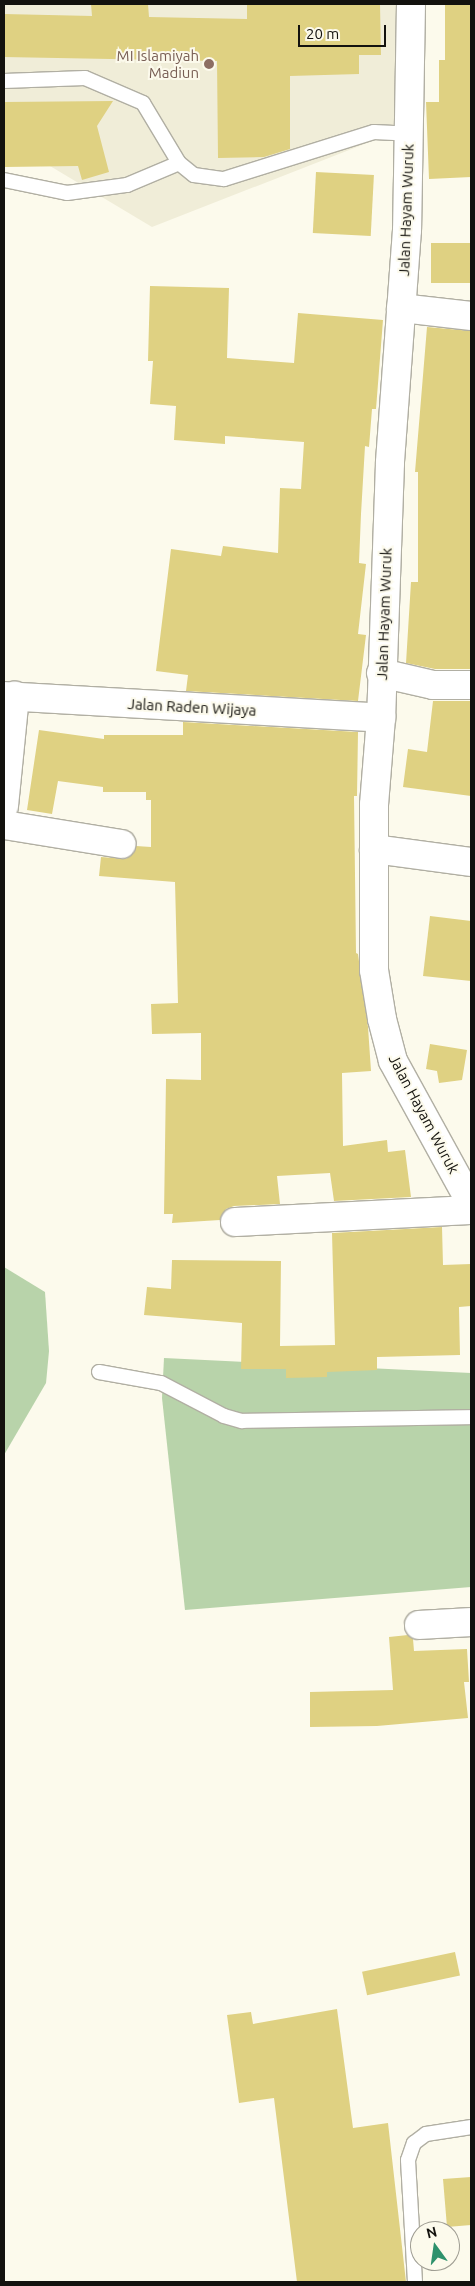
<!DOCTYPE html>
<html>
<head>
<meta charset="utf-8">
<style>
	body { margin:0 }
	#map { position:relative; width:475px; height:2286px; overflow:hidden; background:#fcfaec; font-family:Ubuntu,sans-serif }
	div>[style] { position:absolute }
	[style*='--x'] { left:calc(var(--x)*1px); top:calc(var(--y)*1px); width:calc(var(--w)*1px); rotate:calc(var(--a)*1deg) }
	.built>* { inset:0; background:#f0edd8 }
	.green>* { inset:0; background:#b8d3aa }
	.building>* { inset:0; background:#dfd182; transform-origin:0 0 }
	.roads { filter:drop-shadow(1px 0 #b1afa3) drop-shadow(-1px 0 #b1afa3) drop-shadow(0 1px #b1afa3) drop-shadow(0 -1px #b1afa3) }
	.lane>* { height:14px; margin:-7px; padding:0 7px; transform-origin:7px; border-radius:7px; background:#fff }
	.street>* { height:28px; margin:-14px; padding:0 14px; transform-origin:14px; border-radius:14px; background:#fff }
	.secondary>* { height:28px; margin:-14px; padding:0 14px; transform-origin:14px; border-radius:14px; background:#fff }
	.dots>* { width:14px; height:14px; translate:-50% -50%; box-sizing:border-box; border:2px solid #fcfaec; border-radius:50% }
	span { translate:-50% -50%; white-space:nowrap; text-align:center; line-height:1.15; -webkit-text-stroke:4px #fcfaec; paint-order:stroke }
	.education-label { font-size:15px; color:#785e54 }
	.right { translate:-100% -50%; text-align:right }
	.street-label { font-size:15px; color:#13120e }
	.frame { position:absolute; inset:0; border:5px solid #13120e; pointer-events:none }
	.north { position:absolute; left:410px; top:2221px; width:50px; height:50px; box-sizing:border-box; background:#fcfaec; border:1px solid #9f9d93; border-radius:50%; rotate:346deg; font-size:14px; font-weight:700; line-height:20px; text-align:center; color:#13120e }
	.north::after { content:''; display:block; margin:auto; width:18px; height:22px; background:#2e916c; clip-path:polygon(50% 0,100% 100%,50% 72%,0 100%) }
	.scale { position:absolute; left:298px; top:25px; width:88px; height:22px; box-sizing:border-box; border:2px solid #13120e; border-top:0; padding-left:6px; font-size:15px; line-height:18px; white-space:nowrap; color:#13120e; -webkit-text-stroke:4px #fcfaec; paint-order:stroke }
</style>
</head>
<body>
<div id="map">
	<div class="built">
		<i style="clip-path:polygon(4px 4px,417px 4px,413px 125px,152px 227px,40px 160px,4px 163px)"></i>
	</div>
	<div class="green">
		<i style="clip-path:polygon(4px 1267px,45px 1292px,49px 1351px,46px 1383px,4px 1455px)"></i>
		<i style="clip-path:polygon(164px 1358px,471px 1373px,471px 1587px,185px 1610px,162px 1398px)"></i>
	</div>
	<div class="building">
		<i style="clip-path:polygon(91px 4px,148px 4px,149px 17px,247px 19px,247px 4px,380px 4px,381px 55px,359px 55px,359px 74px,290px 76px,290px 149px,264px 157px,218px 158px,217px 61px,4px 57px,4px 14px,92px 16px)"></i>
		<i style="clip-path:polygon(445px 4px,471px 4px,471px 177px,429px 179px,426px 102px,439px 102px,439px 60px,445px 60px)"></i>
		<i style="clip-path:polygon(113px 101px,97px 126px,109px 172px,82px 180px,78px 166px,4px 167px,4px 102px)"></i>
		<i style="left:316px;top:172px;width:58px;height:61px;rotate:3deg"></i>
		<i style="left:471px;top:243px;width:40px;height:40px;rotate:90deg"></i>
		<i style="clip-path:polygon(150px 286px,229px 288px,227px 358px,294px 363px,298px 313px,383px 320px,376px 409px,372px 409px,369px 447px,365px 446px,361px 514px,359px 563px,366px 564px,358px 634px,366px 635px,358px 701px,186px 691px,188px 675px,156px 671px,171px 549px,221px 556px,223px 546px,278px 553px,280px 488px,301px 489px,304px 442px,225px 436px,225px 444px,174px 440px,176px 406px,150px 404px,153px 361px,148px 361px)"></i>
		<i style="clip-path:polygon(427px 327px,471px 331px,471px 669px,435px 669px,406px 663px,411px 582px,418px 582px,418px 472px,415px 472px)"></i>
		<i style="clip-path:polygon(433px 701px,471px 701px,471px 796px,403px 787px,408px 749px,427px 752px)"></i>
		<i style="clip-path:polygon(183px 722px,358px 732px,357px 796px,354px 796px,356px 953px,358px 954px,368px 1027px,371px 1071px,342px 1073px,343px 1146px,387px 1140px,388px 1152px,405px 1150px,411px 1197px,334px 1201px,330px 1173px,277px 1176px,280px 1204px,234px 1206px,226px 1209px,220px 1220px,172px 1223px,173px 1214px,164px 1214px,166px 1079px,201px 1080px,201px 1033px,152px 1034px,151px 1004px,178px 1003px,175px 882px,99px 876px,101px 857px,126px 859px,136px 846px,151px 847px,151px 800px,146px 800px,146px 792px,103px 792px,103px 787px,58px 781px,52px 814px,27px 810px,39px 730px,104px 739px,104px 735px,183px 735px)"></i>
		<i style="clip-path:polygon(430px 916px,471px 921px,471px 981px,423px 976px)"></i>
		<i style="clip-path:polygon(430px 1044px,467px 1050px,462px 1080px,439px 1083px,437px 1071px,426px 1069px)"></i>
		<i style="clip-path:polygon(442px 1227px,443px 1265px,471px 1264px,471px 1306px,459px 1307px,460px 1355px,377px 1357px,377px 1370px,327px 1372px,327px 1377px,286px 1378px,286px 1369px,241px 1369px,242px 1323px,144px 1315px,147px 1287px,171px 1289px,172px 1260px,281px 1261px,280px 1346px,335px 1345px,332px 1233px)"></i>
		<i style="clip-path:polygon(408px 1635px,413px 1639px,414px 1651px,467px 1649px,469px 1682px,464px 1682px,468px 1718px,377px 1726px,310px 1727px,310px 1692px,393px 1690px,389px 1637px)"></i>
		<i style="left:455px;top:1952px;width:24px;height:95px;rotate:78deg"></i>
		<i style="clip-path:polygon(337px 2009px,353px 2128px,388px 2123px,406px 2282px,297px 2282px,274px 2098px,239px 2103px,227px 2015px,251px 2012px,253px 2024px)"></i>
		<i style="clip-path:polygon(471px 2177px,471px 2225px,447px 2227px,443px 2179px)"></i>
	</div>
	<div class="roads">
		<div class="lane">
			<i style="--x:4;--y:81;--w:81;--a:-2.1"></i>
			<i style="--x:85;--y:78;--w:63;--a:23.3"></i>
			<i style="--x:143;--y:103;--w:70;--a:59"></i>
			<i style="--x:179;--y:163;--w:19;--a:39"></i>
			<i style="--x:194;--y:175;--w:30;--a:8"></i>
			<i style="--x:224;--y:179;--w:157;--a:-17.4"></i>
			<i style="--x:374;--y:132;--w:35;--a:3"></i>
			<i style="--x:4;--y:180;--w:64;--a:11.7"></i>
			<i style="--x:67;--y:193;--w:61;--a:-7.6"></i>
			<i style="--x:127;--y:185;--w:56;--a:-22.9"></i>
			<i style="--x:99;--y:1372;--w:63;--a:10.1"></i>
			<i style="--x:161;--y:1383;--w:71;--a:27.6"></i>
			<i style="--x:224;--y:1416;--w:19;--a:16"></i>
			<i style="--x:242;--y:1421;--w:229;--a:-1"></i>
			<i style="--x:415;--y:2282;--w:122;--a:-93.3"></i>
			<i style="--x:408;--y:2160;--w:18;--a:-71"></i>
			<i style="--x:414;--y:2143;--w:15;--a:-37"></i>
			<i style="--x:426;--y:2134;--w:46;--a:-8.8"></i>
		</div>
		<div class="street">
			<i style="--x:401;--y:308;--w:70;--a:6.5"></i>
			<i style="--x:381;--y:673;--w:53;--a:13"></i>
			<i style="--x:433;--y:685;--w:38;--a:0"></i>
			<i style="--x:4;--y:696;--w:378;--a:3.3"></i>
			<i style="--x:4;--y:806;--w:111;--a:-84.3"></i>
			<i style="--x:4;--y:825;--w:119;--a:9.2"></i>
			<i style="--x:374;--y:849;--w:98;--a:7.6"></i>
			<i style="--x:235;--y:1222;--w:236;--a:-2.9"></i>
			<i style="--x:419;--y:1625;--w:52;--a:-3.3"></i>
		</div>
		<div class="secondary">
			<i style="--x:411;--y:4;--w:226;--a:91"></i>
			<i style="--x:407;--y:230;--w:234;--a:94.2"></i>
			<i style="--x:390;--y:463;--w:255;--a:92"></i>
			<i style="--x:381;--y:718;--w:87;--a:94.6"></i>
			<i style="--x:374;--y:805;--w:165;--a:90"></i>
			<i style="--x:374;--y:970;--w:50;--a:80.7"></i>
			<i style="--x:382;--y:1019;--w:43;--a:75.3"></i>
			<i style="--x:393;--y:1061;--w:162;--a:61.2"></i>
		</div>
	</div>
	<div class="dots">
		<i style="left:209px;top:64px;background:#8d6e63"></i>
	</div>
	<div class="education-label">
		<span class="right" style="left:199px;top:64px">MI Islamiyah<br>Madiun</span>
	</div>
	<div class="street-label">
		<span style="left:406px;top:210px;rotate:-88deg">Jalan Hayam Wuruk</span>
		<span style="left:384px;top:614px;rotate:-88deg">Jalan Hayam Wuruk</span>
		<span style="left:192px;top:707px;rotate:3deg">Jalan Raden Wijaya</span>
		<span style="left:424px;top:1114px;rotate:62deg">Jalan Hayam Wuruk</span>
	</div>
	<div class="frame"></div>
	<div class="north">N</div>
	<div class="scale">20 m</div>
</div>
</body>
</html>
